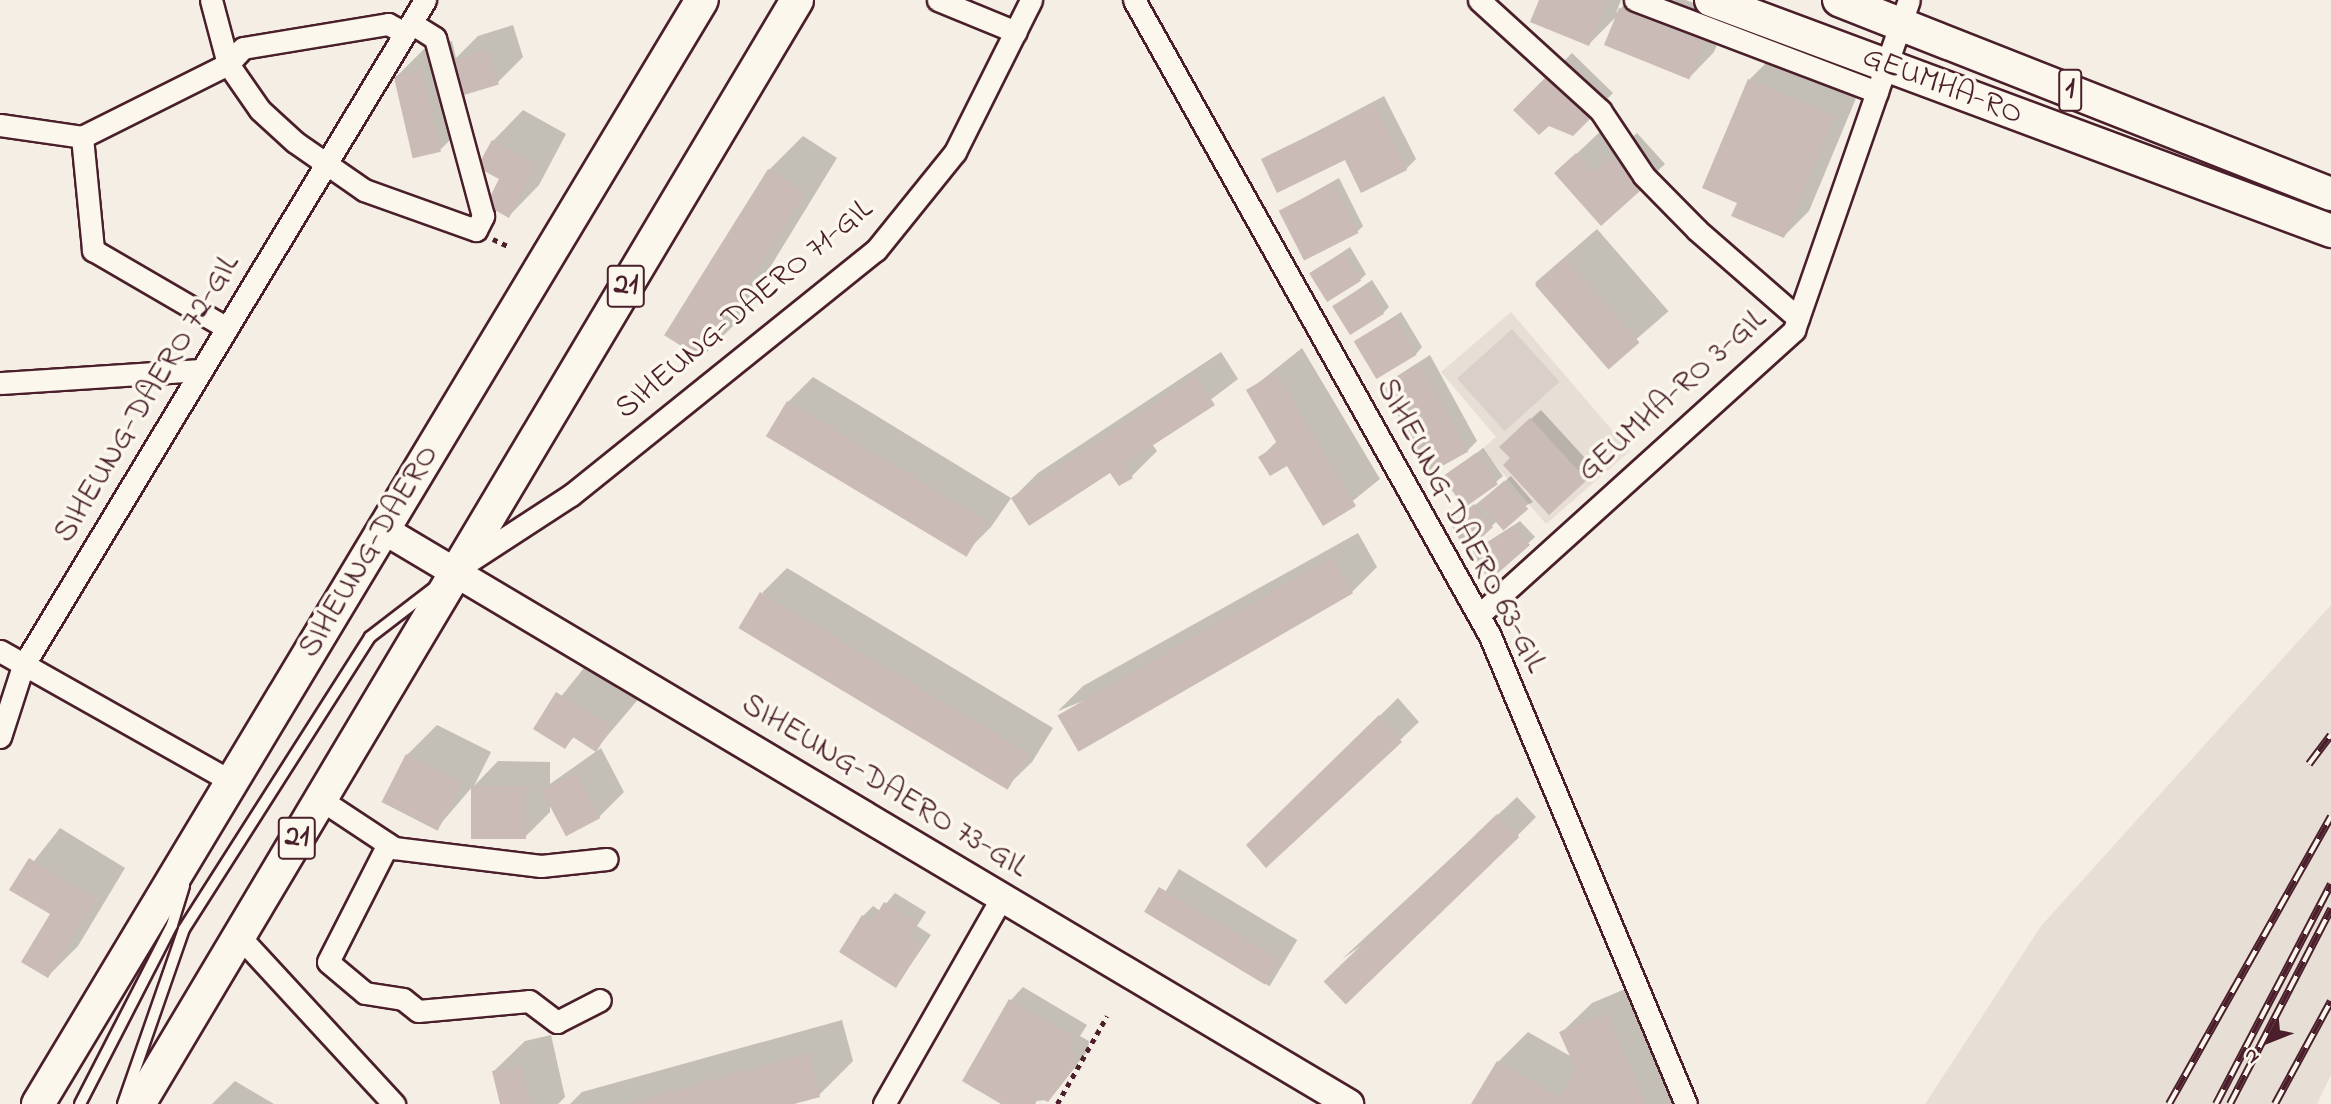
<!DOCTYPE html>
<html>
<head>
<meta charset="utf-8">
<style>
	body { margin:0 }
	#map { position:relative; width:2331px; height:1104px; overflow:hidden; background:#f4eee4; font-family:"Indie Flower",sans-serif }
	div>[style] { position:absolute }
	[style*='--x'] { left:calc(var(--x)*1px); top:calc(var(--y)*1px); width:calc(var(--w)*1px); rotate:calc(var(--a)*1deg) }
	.built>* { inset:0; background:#e7dfd6 }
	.green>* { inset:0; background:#dbd0c9; transform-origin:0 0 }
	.shadow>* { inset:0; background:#0003; transform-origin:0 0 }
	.building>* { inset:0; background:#cabbb6; transform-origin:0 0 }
	.path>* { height:4.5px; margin-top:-2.25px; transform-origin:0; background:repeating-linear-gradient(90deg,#4a1f2b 0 5px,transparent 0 10px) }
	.roads { filter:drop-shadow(2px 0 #4a1f2b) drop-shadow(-2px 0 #4a1f2b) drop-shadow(0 2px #4a1f2b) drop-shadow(0 -2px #4a1f2b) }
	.lane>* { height:10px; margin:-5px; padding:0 5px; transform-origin:5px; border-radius:5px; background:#fbf7ec }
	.street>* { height:21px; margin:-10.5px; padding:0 10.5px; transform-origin:10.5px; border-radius:10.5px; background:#fbf7ec }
	.secondary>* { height:28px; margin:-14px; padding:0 14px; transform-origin:14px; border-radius:14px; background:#fbf7ec }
	.primary>* { height:32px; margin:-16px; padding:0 16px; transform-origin:16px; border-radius:16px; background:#fbf7ec }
	.rail>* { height:8px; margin-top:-4px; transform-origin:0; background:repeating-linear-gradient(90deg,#fbf7ec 0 16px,#4a1f2b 0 32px); box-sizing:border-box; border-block:2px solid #4a1f2b }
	span { translate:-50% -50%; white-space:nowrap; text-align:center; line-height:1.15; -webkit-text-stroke:7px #fbf7ec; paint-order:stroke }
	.shield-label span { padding:2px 5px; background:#fbf7ec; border:2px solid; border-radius:5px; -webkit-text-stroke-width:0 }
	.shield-label { font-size:30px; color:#4a1f2b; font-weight:700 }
	.street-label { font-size:32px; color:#4a1f2b }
	.north { position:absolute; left:2233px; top:1006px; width:70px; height:70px; -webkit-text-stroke:5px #fbf7ec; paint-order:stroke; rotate:228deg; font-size:19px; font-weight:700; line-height:28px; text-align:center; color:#4a1f2b }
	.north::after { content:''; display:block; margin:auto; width:24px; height:32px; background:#4a1f2b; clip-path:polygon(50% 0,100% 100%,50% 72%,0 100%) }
</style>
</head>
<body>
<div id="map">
	<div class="built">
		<i style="clip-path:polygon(1511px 312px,1630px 451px,1546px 524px,1482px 449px,1496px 437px,1441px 372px)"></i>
		<i style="clip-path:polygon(2331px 605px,2331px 1075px,2317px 1104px,1925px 1104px,2041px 926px)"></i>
	</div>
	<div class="green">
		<i style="left:1512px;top:329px;width:71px;height:74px;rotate:48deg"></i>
	</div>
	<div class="shadow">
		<i style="clip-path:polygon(1540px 0,1621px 0,1616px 13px,1629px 0,1686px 0,1728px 17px,1714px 52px,1689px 78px,1618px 15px,1589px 44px)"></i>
		<i style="clip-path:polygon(513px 25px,523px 57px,498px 82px,464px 93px,470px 120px,440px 150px,396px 77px,426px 47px,452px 41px,456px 58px,478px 36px)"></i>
		<i style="clip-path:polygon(1572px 53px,1613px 93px,1573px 134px,1516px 110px)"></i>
		<i style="clip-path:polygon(1774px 55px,1859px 91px,1809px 211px,1784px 236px,1739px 202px,1749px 80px)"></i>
		<i style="clip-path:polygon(1384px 96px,1416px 159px,1406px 169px,1345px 157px,1263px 160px)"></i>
		<i style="clip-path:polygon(523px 110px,566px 134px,539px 185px,509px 216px,493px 141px)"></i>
		<i style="clip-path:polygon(1602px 130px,1619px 149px,1637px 133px,1665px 164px,1601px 223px,1556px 173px)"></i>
		<i style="clip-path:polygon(803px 136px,837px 158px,736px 323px,702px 357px,769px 170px)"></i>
		<i style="clip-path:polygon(1339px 178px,1363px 226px,1357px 232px,1280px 211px)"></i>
		<i style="left:1597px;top:229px;width:109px;height:82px;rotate:49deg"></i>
		<i style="clip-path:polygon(1350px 247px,1366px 274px,1360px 280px,1312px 273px)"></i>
		<i style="clip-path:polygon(1372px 280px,1389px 307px,1383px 313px,1334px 306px)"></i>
		<i style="clip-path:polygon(1401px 312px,1422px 347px,1416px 354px,1357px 341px)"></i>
		<i style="clip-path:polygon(1302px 348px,1380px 479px,1324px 524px,1288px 463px,1261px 457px,1278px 440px,1248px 391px)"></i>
		<i style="clip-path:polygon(1221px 352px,1238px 379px,1152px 444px,1157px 451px,1132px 476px,1110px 470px,1013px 498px,1038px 473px)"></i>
		<i style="clip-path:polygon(1430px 355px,1477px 441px,1467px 451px,1383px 385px)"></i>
		<i style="clip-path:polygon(813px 377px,1011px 498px,991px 527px,966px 552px,788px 402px)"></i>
		<i style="clip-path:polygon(1541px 410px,1595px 469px,1585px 478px,1512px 458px,1511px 437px)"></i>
		<i style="clip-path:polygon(1483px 448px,1503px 476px,1496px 482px,1445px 477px)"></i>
		<i style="clip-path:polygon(1511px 476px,1533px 502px,1497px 521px,1467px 549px,1459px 518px)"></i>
		<i style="clip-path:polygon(1520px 521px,1535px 537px,1490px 577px,1470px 554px)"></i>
		<i style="clip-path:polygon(1358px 533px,1377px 567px,1352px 592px,1058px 711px,1083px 686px)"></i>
		<i style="clip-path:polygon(787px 568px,1053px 728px,1032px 762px,1006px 787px,762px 593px)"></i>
		<i style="clip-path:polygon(588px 663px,641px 696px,596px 749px,575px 736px,564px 747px,535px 729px)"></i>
		<i style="clip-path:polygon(1398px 698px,1419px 722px,1400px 740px,1248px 845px)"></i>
		<i style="clip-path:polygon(437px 725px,491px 752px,474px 786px,498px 761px,550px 762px,550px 784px,601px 748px,624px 792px,599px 817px,550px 804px,550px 812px,525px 837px,473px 838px,473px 786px,437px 828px,407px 755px)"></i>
		<i style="clip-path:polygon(1517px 797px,1536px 817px,1517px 836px,1342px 959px)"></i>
		<i style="clip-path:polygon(60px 828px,125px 868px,78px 946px,48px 976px,52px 914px,12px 889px)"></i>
		<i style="left:1179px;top:869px;width:138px;height:54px;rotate:31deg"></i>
		<i style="clip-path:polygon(895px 893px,926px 912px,917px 926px,931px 935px,896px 986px,863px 916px,873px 906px,880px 911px)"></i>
		<i style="clip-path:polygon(1637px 984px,1682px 1104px,1473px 1104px,1498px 1062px,1528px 1032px,1572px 1057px,1561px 1033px,1592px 1003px)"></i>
		<i style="clip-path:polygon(1023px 987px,1087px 1025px,1080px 1036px,1089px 1041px,1088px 1051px,1047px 1100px,1005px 1104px,1011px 1000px)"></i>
		<i style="clip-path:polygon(842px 1020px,853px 1061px,819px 1095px,788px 1104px,570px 1104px,582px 1092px)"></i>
		<i style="clip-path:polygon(551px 1035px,565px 1097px,558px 1104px,502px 1104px,494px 1071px,525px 1041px)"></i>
		<i style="clip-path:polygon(235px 1081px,274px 1104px,212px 1104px)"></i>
	</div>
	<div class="building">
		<i style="clip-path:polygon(1539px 0,1607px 0,1589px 46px,1530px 22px)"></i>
		<i style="left:1619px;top:8px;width:92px;height:40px;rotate:22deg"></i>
		<i style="left:488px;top:49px;width:37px;height:40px;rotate:73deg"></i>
		<i style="left:422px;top:70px;width:84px;height:29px;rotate:77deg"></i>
		<i style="clip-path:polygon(1546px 77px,1590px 119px,1573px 136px,1549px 126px,1539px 135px,1513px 110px)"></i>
		<i style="clip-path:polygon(1748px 79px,1835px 116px,1784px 238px,1731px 216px,1737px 203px,1702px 188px)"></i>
		<i style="clip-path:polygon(1374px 104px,1407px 170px,1361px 193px,1345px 160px,1277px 193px,1261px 159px)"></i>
		<i style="clip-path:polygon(492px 140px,537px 164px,509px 218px,486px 205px,499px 179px,477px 167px)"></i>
		<i style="clip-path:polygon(1576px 153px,1593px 173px,1611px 156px,1641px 190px,1601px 226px,1554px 173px)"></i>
		<i style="left:768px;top:169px;width:44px;height:196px;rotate:32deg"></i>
		<i style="left:1333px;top:183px;width:56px;height:61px;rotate:63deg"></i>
		<i style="left:1343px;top:252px;width:34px;height:40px;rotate:58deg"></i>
		<i style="left:1566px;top:258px;width:112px;height:41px;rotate:49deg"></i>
		<i style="left:1366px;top:285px;width:34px;height:40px;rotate:58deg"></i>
		<i style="left:1394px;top:317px;width:44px;height:47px;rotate:59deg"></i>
		<i style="left:1420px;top:364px;width:100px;height:44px;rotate:61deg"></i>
		<i style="clip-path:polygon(1276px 372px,1356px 506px,1323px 526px,1287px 466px,1270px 476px,1258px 457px,1278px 445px,1246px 390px)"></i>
		<i style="clip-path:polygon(1195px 376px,1215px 405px,1124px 464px,1133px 478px,1119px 486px,1110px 473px,1029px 526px,1011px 498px)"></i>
		<i style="left:787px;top:401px;width:234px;height:41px;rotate:31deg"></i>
		<i style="clip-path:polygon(1530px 418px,1587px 480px,1549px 515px,1503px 465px,1510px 458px,1499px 447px)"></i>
		<i style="left:1476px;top:453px;width:38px;height:41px;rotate:55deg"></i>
		<i style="left:1504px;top:481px;width:37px;height:33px;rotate:49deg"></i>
		<i style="clip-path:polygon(1474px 504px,1493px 527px,1466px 552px,1451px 524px)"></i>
		<i style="clip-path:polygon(1513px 526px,1530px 545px,1490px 580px,1468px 554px)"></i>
		<i style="left:1332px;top:557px;width:42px;height:317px;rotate:60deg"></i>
		<i style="left:760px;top:592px;width:314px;height:42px;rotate:31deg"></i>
		<i style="clip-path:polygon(556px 692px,612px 727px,596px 752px,573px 737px,565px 749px,533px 729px)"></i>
		<i style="clip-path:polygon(1379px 715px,1402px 742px,1266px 868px,1246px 845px)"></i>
		<i style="left:406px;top:754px;width:63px;height:54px;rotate:27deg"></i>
		<i style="left:576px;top:772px;width:52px;height:39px;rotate:62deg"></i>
		<i style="left:471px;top:786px;width:55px;height:53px"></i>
		<i style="left:1497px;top:814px;width:32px;height:241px;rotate:46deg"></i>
		<i style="clip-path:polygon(29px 858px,96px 899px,48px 978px,21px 962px,50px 914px,9px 890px)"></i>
		<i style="left:1159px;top:887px;width:141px;height:29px;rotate:31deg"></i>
		<i style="clip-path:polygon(884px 902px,918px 922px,909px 936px,923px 945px,896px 988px,839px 952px,862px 915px,872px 922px)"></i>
		<i style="clip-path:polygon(1009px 999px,1076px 1038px,1069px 1050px,1077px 1054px,1076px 1066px,1048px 1102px,1039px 1097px,1035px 1104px,1001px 1104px,962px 1081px)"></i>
		<i style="clip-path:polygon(1607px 1013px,1646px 1104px,1471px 1104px,1497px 1061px,1560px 1098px,1576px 1070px,1559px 1032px)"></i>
		<i style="clip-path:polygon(808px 1053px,820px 1097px,794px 1104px,627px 1104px)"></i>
		<i style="clip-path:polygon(521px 1065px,530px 1104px,500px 1104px,492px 1071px)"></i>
	</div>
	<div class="path">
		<i style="--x:493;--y:239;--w:17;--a:25"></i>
		<i style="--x:1057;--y:1104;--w:101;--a:-60.4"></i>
	</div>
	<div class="roads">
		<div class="lane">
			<i style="--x:80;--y:1104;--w:201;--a:-62.8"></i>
			<i style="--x:172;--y:925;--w:41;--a:-72.9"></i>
			<i style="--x:123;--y:1104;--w:185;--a:-70.8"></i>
			<i style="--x:184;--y:929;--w:346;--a:-57.5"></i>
			<i style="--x:370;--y:637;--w:82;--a:-37.6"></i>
		</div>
		<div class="street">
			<i style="--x:211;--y:0;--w:66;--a:75.1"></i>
			<i style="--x:228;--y:64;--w:56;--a:55.2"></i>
			<i style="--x:260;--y:110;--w:47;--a:42.4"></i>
			<i style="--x:295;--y:142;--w:84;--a:34.8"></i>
			<i style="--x:364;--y:190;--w:119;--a:19.7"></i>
			<i style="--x:476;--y:230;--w:16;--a:-63"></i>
			<i style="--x:483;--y:216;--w:184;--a:-105.1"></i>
			<i style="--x:435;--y:38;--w:28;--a:-148"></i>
			<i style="--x:938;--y:0;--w:84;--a:22.3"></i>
			<i style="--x:1134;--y:0;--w:729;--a:60.76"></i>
			<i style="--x:1490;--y:636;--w:507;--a:67.28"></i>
			<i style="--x:1479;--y:0;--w:164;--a:42.3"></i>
			<i style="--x:1600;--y:110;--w:79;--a:56.3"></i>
			<i style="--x:1644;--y:176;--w:76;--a:45.5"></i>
			<i style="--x:1697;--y:230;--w:134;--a:41.1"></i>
			<i style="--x:1635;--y:0;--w:259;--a:20.8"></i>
			<i style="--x:0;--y:125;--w:83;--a:8.3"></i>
			<i style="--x:82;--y:137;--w:163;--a:-26.6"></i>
			<i style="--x:228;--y:64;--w:22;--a:-47"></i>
			<i style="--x:243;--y:48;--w:147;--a:-9.4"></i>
			<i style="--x:388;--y:24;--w:19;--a:28"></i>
			<i style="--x:82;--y:137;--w:114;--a:84.4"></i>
			<i style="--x:93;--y:250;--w:155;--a:30.2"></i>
			<i style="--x:0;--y:383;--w:202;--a:-3.7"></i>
			<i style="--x:465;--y:564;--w:126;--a:-33.1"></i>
			<i style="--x:571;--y:495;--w:391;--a:-38.8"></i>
			<i style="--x:876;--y:250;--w:126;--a:-51.1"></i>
			<i style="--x:955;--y:152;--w:170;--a:-63.4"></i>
			<i style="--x:1479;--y:615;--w:425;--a:-42.1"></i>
			<i style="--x:1794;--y:330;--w:349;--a:-70.8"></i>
			<i style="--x:0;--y:651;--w:265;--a:29.4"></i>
			<i style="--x:0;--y:737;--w:75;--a:-72.1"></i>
			<i style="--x:23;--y:666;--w:778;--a:-58.88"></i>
			<i style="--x:320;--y:799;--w:89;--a:33.5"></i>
			<i style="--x:394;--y:848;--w:148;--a:7"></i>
			<i style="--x:541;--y:866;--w:66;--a:-6.1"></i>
			<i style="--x:388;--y:844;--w:132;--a:117"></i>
			<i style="--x:328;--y:962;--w:48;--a:40"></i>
			<i style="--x:365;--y:993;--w:38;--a:9"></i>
			<i style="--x:403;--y:999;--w:19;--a:39"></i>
			<i style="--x:418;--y:1011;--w:111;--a:-5.1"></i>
			<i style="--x:529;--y:1001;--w:35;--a:37"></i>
			<i style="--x:557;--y:1022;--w:48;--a:-27.1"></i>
			<i style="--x:239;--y:936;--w:229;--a:47.3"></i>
			<i style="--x:884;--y:1104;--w:238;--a:-60.3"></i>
		</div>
		<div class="secondary">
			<i style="--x:384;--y:530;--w:1123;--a:30.74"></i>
		</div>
		<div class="primary">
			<i style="--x:1711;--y:0;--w:662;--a:20.43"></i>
			<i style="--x:1839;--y:0;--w:529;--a:21.52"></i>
			<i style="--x:38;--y:1104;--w:1288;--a:-58.98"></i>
			<i style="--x:139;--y:1104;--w:1285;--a:-59.2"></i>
		</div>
	</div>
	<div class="rail">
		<i style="--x:2309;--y:764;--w:36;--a:-53"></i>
		<i style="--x:2169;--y:1104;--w:330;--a:-60.6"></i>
		<i style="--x:2216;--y:1104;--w:248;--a:-62.4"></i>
		<i style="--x:2230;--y:1104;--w:220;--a:-62.6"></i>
		<i style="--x:2275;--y:1104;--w:117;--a:-61.5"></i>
	</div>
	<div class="shield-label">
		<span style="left:2070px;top:90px">1</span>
		<span style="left:626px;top:286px">21</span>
		<span style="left:297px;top:838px">21</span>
	</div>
	<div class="street-label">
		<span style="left:1942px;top:87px;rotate:21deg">GEUMHA-RO</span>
		<span style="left:745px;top:310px;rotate:-40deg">SIHEUNG-DAERO 71-GIL</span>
		<span style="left:1673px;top:396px;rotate:-42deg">GEUMHA-RO 3-GIL</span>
		<span style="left:148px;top:399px;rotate:-59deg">SIHEUNG-DAERO 72-GIL</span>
		<span style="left:1460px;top:526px;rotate:62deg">SIHEUNG-DAERO 63-GIL</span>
		<span style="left:370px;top:552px;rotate:-59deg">SIHEUNG-DAERO</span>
		<span style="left:884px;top:787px;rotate:31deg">SIHEUNG-DAERO 73-GIL</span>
	</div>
	<div class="north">N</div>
</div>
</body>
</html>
